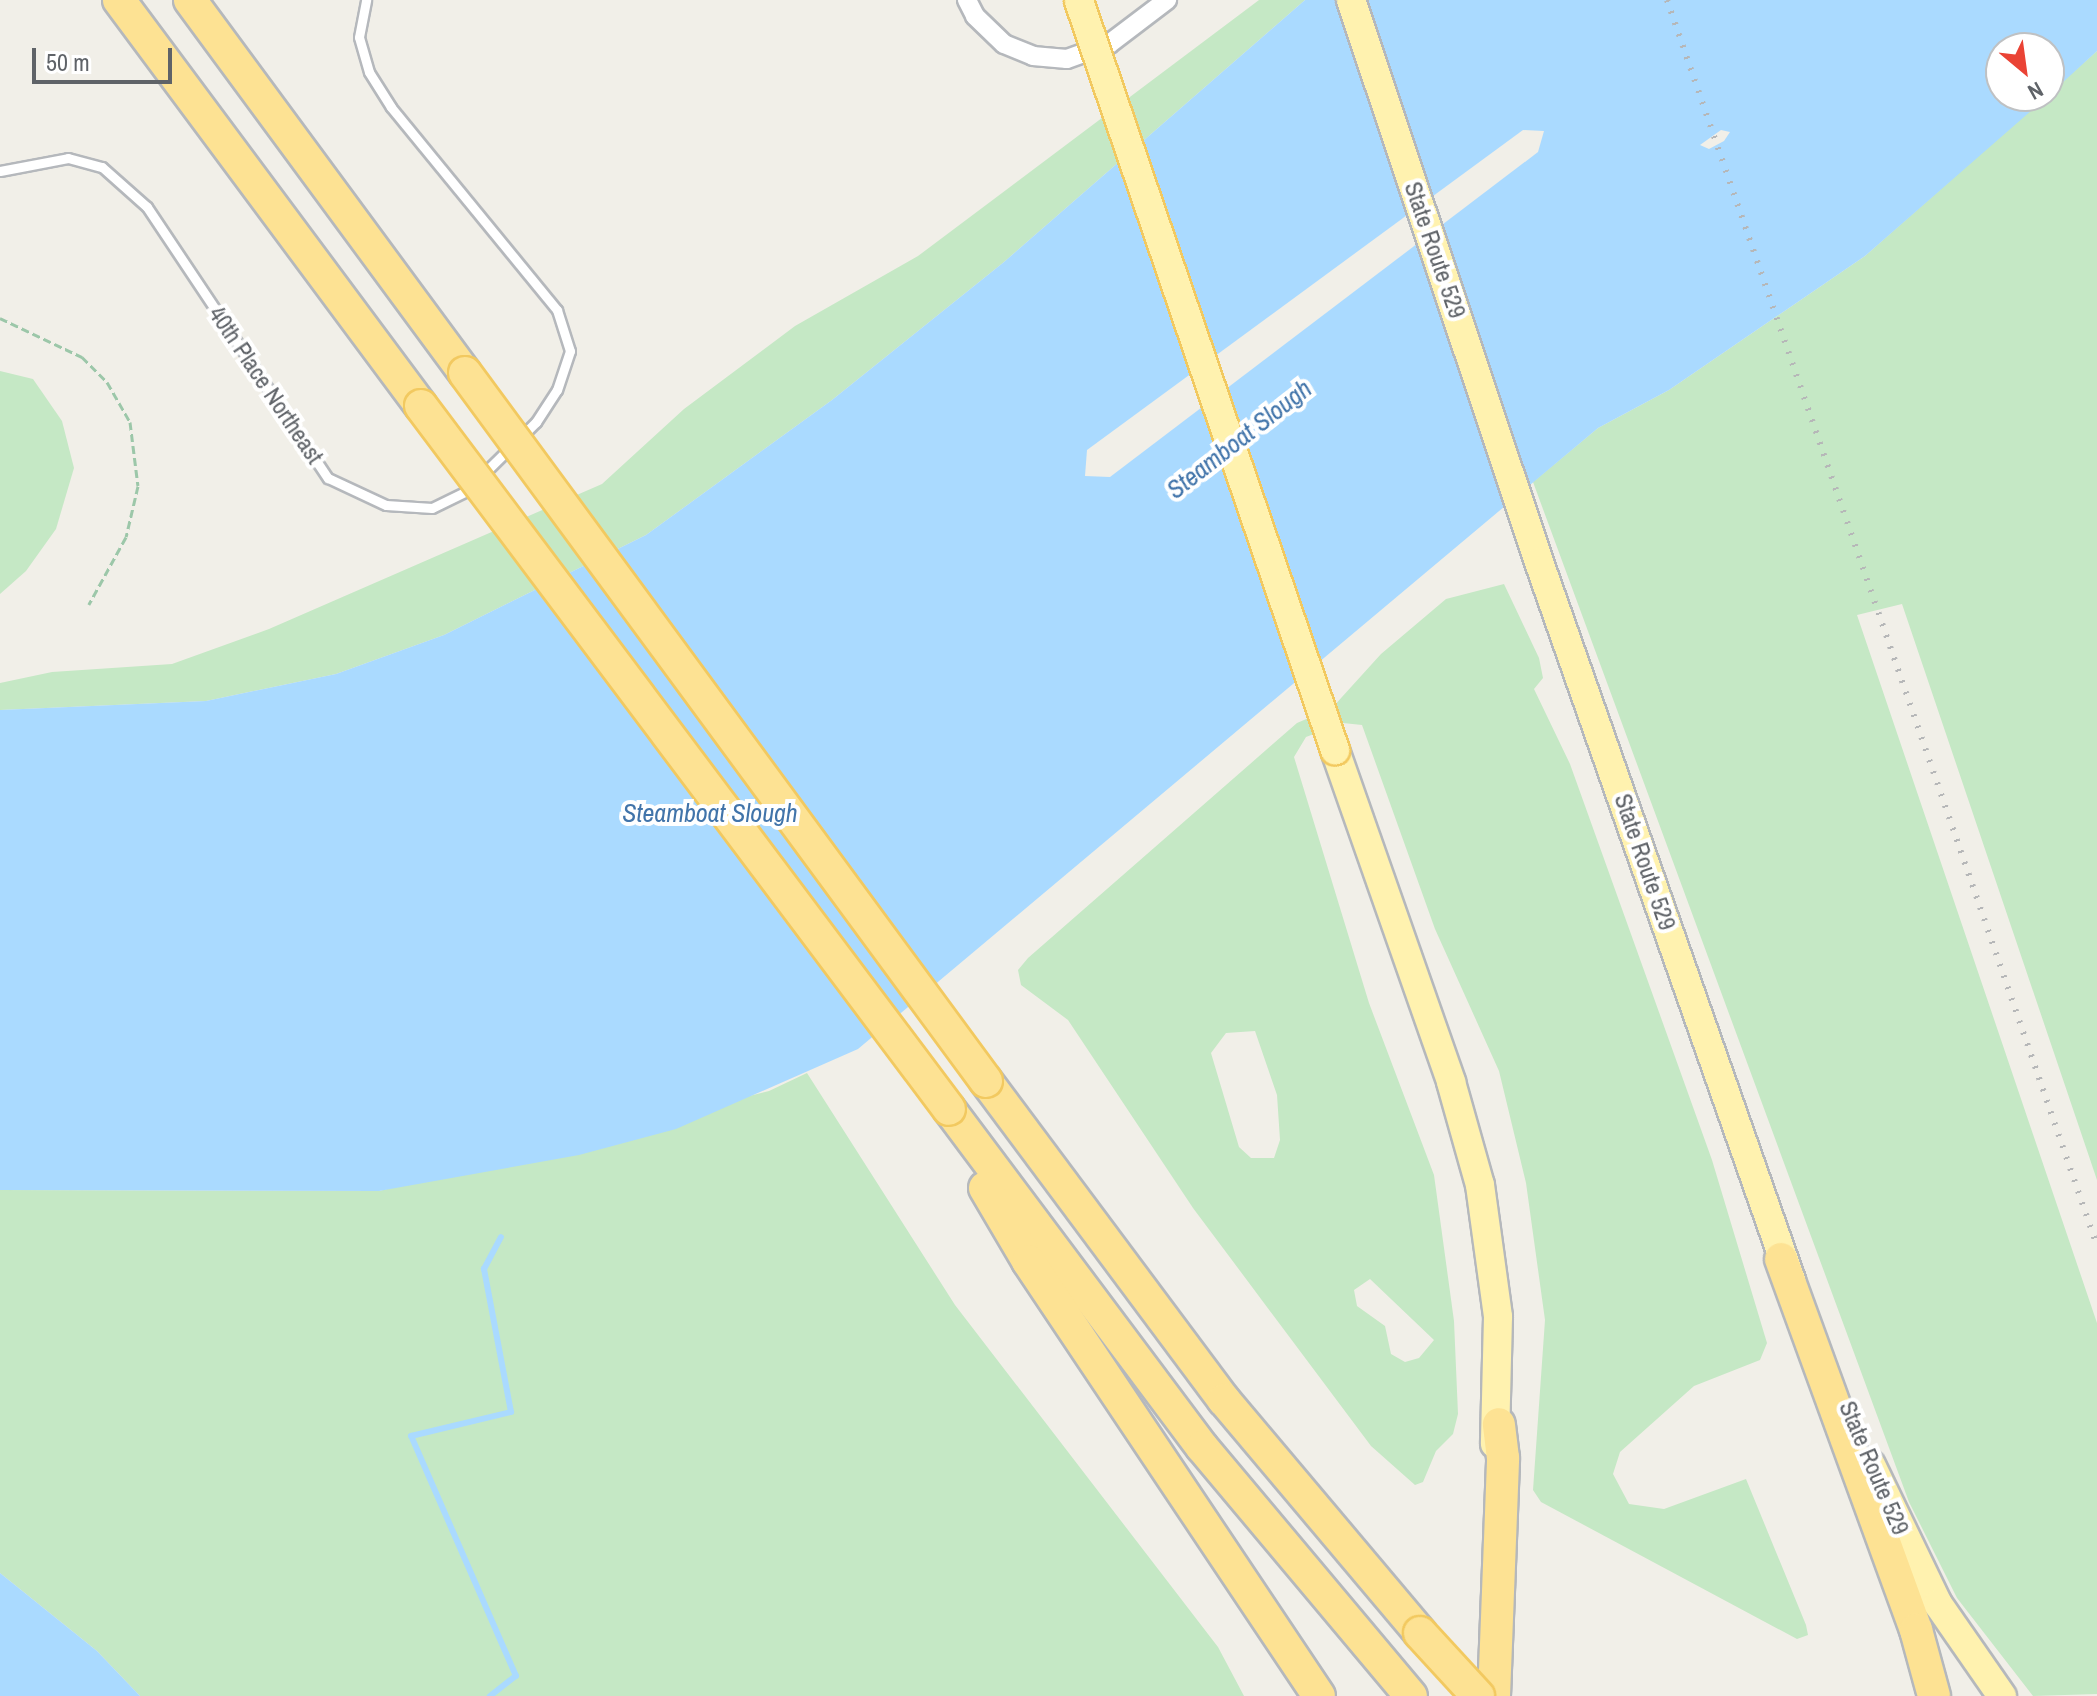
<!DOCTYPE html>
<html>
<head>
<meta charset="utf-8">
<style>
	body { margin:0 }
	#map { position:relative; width:2097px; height:1696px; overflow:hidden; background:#f1efe8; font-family:"Archivo Narrow",sans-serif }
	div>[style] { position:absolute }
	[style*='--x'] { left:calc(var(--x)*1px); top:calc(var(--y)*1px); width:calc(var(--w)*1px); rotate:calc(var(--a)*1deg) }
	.green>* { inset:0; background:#c5e8c5 }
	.water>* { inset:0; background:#aadaff }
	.pier>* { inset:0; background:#f1efe8 }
	.stream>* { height:6px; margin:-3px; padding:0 3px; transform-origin:3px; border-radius:3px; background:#aadaff }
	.path>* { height:3px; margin-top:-1.5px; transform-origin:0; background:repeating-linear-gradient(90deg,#9cc7a9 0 8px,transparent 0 12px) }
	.roads { filter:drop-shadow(2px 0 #b5b8bc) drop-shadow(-2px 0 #b5b8bc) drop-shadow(0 2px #b5b8bc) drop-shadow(0 -2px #b5b8bc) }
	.lane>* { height:9px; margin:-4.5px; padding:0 4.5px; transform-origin:4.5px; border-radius:4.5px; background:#fff }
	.street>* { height:18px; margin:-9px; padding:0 9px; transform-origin:9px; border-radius:9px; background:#fff }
	.primary>* { height:28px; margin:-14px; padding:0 14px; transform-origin:14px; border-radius:14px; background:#fff2af }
	.highway>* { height:32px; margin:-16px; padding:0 16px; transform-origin:16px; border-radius:16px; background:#fde293 }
	.rail>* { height:6px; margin-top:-3px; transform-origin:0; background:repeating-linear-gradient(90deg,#b6b7b8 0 2px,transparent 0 12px) }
	.bridges { filter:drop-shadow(2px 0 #f2c960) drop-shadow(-2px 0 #f2c960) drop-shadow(0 2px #f2c960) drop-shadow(0 -2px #f2c960) }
	.primary-bridge>* { height:28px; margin:-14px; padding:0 14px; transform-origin:14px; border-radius:14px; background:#fff2af }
	.highway-bridge>* { height:32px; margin:-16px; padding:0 16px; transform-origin:16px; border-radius:16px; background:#fde293 }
	span { translate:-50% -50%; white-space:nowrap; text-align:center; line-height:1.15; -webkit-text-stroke:8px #fff; paint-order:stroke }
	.street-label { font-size:24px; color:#5f6368 }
	.water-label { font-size:26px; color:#4174aa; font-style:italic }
	.north { position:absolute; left:1985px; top:32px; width:80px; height:80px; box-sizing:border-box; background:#fff; border:2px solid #bfc1c3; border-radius:50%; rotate:151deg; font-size:22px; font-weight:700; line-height:32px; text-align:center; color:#5f6368 }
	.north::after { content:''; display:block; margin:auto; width:28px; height:36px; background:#ea4335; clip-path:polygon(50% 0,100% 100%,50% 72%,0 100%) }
	.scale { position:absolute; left:32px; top:48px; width:140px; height:36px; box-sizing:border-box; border:4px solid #5f6368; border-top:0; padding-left:10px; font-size:24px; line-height:28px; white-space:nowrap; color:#5f6368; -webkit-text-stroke:6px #fff; paint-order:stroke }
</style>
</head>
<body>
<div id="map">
	<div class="green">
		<i style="clip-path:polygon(1259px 0,1305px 0,1004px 262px,832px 400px,646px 535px,444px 635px,336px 674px,206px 701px,0 710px,0 683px,52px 672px,172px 664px,269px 629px,602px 484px,684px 409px,795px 326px,918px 256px)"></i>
		<i style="clip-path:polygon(2097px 51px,2097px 1180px,1902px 604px,1857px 615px,2097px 1323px,2097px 1694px,2033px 1696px,1957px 1598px,1909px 1502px,1533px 482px,1598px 428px,1669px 390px,1865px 256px)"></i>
		<i style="clip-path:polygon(0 371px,33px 379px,62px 421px,74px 468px,56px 529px,26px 571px,0 594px)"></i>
		<i style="clip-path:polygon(evenodd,1504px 584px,1539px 658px,1543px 678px,1534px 689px,1570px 764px,1712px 1160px,1767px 1343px,1760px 1360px,1694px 1386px,1620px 1452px,1613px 1474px,1629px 1504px,1664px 1509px,1746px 1479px,1806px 1625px,1808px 1635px,1797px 1639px,1541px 1502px,1533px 1490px,1545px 1320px,1526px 1183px,1499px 1071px,1435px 929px,1362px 725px,1343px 723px,1306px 737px,1294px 757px,1369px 1003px,1434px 1175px,1454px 1321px,1458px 1414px,1453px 1434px,1436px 1451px,1423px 1482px,1415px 1485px,1371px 1446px,1193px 1208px,1068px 1020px,1021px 985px,1018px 970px,1028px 958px,1297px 723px,1332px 708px,1381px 654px,1446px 599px,1504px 584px,1255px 1031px,1277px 1095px,1280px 1140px,1274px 1158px,1251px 1158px,1239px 1147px,1211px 1053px,1226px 1033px,1255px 1031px,1504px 584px,1370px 1279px,1434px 1340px,1419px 1358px,1405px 1362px,1391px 1354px,1385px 1326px,1357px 1306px,1354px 1290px,1370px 1279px)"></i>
		<i style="clip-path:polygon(807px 1073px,955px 1305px,1218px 1647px,1244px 1696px,140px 1696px,97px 1651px,0 1573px,0 1190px,379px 1191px,769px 1091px)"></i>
	</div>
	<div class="water">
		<i style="clip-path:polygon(1305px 0,2097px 0,2097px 51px,2049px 95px,2049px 48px,2001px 48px,2001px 96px,2048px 96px,1865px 256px,1669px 390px,1598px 428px,858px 1049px,676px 1129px,579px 1155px,379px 1191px,0 1190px,0 710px,206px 701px,336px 674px,444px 635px,646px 535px,832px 400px,1004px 262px)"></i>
		<i style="clip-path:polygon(0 1573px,97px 1651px,140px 1696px,0 1696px)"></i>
	</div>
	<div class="pier">
		<i style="clip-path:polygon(1523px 130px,1544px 131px,1538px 152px,1110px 477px,1085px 476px,1087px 450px)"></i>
		<i style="clip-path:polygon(1721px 130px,1730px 132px,1724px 141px,1709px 149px,1700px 145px)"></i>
	</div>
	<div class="stream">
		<i style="--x:490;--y:1696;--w:33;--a:-38"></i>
		<i style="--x:516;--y:1676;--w:262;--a:-113.6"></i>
		<i style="--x:411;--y:1436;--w:103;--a:-13.5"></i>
		<i style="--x:511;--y:1412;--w:146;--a:-100.7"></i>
		<i style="--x:484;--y:1269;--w:36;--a:-62"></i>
	</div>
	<div class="path">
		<i style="--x:0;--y:318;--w:91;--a:25.4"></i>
		<i style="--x:82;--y:357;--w:35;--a:45"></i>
		<i style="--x:107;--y:382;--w:46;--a:60.1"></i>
		<i style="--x:130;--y:422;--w:64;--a:82.9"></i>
		<i style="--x:138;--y:486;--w:52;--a:103.2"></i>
		<i style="--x:126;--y:537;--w:77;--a:118.9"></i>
	</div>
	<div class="roads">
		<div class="lane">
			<i style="--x:0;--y:171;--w:69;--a:-10.8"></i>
			<i style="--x:68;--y:158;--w:35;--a:15"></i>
			<i style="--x:102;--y:167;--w:60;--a:41.6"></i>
			<i style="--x:147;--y:207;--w:326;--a:56.3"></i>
			<i style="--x:328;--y:478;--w:64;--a:25"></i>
			<i style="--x:386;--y:505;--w:46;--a:3.7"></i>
			<i style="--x:432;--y:508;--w:37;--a:-26"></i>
			<i style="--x:465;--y:492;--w:100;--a:-44.6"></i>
			<i style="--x:536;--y:422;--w:38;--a:-57"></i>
			<i style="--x:557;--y:390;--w:41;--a:-71.6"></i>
			<i style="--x:570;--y:351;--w:43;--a:-107.6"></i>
			<i style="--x:557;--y:310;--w:262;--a:-129.3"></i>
			<i style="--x:391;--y:107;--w:41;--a:-122.2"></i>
			<i style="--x:369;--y:72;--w:36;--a:-106"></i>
			<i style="--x:359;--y:37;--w:38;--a:-79"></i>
		</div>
		<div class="street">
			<i style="--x:967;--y:0;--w:18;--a:63"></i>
			<i style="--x:975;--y:16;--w:40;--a:44"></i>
			<i style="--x:1004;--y:44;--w:31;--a:22"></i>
			<i style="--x:1033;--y:56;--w:34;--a:5"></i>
			<i style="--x:1067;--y:59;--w:45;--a:-19.7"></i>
			<i style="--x:1109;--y:44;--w:73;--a:-37.2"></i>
		</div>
		<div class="primary">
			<i style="--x:1351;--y:0;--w:593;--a:71.5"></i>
			<i style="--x:1539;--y:562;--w:761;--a:70.66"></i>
			<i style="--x:1335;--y:750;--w:352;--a:70.7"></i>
			<i style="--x:1451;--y:1082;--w:107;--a:74.3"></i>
			<i style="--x:1480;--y:1185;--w:133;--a:82.2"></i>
			<i style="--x:1498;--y:1317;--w:127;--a:91.4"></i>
			<i style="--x:1871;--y:1465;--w:154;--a:64.3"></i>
			<i style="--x:1938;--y:1604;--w:112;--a:55.2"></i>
		</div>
		<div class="highway">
			<i style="--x:119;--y:0;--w:506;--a:53.36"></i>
			<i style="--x:190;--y:0;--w:463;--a:53.6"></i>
			<i style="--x:986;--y:1081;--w:398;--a:53.3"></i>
			<i style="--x:1224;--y:1400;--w:304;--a:49.9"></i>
			<i style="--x:949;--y:1109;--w:422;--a:53.2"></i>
			<i style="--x:1202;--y:1447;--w:325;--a:50"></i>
			<i style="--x:985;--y:1188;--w:85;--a:59.5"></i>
			<i style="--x:1028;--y:1261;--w:523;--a:56.22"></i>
			<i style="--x:1781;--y:1259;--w:395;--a:70"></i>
			<i style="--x:1916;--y:1630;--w:68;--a:74.7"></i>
			<i style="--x:1494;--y:1696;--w:238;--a:-87.8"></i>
			<i style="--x:1503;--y:1458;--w:34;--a:-97"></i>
		</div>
	</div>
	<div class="rail">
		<i style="--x:1667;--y:0;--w:1318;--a:70.96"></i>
	</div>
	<div class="bridges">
		<div class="primary-bridge">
			<i style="--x:1079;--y:1;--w:792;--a:71.13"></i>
		</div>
		<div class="highway-bridge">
			<i style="--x:465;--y:373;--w:879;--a:53.65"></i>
			<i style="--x:421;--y:406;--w:879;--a:53.09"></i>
			<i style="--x:1420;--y:1633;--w:86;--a:47.4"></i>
		</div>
	</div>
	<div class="street-label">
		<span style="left:1435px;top:250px;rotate:71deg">State Route 529</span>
		<span style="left:266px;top:385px;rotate:56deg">40th Place Northeast</span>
		<span style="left:1645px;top:862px;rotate:71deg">State Route 529</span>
		<span style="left:1874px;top:1468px;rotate:67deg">State Route 529</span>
	</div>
	<div class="water-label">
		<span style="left:1239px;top:439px;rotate:-38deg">Steamboat Slough</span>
		<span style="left:710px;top:813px">Steamboat Slough</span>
	</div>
	<div class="north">N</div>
	<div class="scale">50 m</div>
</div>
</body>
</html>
